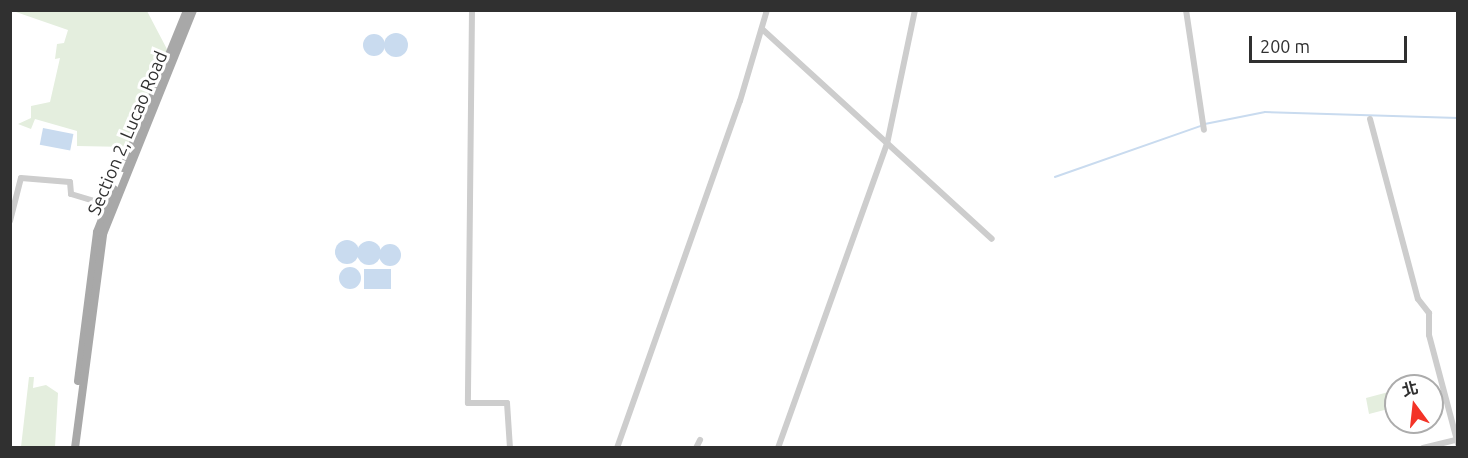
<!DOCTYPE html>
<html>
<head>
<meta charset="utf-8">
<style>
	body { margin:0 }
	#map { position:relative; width:1468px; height:458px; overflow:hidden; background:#fff; font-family:Ubuntu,"Noto Sans TC",sans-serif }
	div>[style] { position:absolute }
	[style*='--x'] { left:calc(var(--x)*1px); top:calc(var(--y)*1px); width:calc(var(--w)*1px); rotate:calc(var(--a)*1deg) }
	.green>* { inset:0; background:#e4eede }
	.water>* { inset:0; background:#c9dbef; transform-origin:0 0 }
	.round { border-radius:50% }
	.stream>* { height:1.5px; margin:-0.75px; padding:0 0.75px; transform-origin:0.75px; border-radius:0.75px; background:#c9dbef }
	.minor>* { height:6px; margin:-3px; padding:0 3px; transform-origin:3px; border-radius:3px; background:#cdcdcd }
	.major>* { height:8px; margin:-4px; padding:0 4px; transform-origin:4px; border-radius:4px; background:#a8a8a8 }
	span { translate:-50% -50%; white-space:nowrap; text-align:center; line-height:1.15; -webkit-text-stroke:6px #fff; paint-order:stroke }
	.street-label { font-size:18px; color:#303030 }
	.frame { position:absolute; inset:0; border:12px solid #303030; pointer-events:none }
	.north { position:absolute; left:1384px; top:374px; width:60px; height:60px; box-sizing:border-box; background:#fff; border:2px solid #acacac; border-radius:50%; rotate:345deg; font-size:16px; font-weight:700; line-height:24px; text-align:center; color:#303030 }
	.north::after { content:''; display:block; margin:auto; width:21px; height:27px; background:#f33327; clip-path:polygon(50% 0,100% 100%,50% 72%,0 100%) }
	.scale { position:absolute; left:1249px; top:36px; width:158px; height:27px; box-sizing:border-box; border:3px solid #303030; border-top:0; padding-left:8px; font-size:18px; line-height:21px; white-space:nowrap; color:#303030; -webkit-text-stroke:4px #fff; paint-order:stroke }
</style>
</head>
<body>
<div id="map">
	<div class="green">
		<i style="clip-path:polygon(13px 11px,147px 11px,169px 53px,128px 147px,77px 146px,77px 131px,35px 119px,31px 129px,18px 124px,31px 118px,31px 106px,50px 102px,60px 58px,55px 59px,57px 44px,64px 43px,68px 30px)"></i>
		<i style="clip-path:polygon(29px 377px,34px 377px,33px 388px,46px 385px,58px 393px,55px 447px,21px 447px)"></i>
		<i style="clip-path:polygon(1396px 390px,1396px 407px,1369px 414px,1366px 398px)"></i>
	</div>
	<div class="water">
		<i class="round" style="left:384px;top:33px;width:24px;height:24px"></i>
		<i class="round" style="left:363px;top:34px;width:22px;height:22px"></i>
		<i style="left:43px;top:128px;width:31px;height:17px;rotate:11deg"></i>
		<i class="round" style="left:335px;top:240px;width:24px;height:24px"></i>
		<i class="round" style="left:357px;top:241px;width:24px;height:24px"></i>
		<i class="round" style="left:379px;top:244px;width:22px;height:22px"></i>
		<i class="round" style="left:339px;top:267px;width:22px;height:22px"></i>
		<i style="left:364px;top:269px;width:27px;height:20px"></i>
	</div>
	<div class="stream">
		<i style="--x:1205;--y:124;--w:61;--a:-11.3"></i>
		<i style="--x:1265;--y:112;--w:193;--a:1.8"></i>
		<i style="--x:1055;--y:177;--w:155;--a:-19.3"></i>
	</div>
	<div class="minor">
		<i style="--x:472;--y:10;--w:393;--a:90.6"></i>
		<i style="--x:468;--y:403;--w:39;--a:0"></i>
		<i style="--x:507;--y:403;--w:45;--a:86.2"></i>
		<i style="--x:1186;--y:10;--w:121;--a:81.5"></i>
		<i style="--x:762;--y:29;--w:311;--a:42.4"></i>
		<i style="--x:1370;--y:119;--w:186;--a:75.1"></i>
		<i style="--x:1418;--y:299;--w:18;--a:52"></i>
		<i style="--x:1429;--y:313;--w:22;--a:90"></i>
		<i style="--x:1429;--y:335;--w:113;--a:75.1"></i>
		<i style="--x:10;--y:221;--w:44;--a:-75.7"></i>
		<i style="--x:21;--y:178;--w:49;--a:4.7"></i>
		<i style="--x:70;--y:182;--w:12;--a:85"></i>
		<i style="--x:71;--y:194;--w:42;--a:16.7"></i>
		<i style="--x:617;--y:448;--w:368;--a:-70.5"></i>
		<i style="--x:740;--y:101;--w:95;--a:-73.5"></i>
		<i style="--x:696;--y:448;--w:9;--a:-63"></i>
		<i style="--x:778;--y:448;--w:323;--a:-70.3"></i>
		<i style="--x:887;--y:144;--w:137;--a:-78.2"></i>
		<i style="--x:1423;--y:448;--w:36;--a:-14"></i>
	</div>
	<div class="major">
		<i style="--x:123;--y:168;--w:170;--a:-67.9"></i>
		<i style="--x:78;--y:381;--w:150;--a:-82.7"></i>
		<i style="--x:97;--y:232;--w:46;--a:-68.4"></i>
		<i style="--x:75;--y:448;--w:216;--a:-82.5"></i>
		<i style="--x:103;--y:234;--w:241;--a:-68.1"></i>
	</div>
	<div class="street-label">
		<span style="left:127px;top:133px;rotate:-67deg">Section 2, Lucao Road</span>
	</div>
	<div class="frame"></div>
	<div class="north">北</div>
	<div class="scale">200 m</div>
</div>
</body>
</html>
